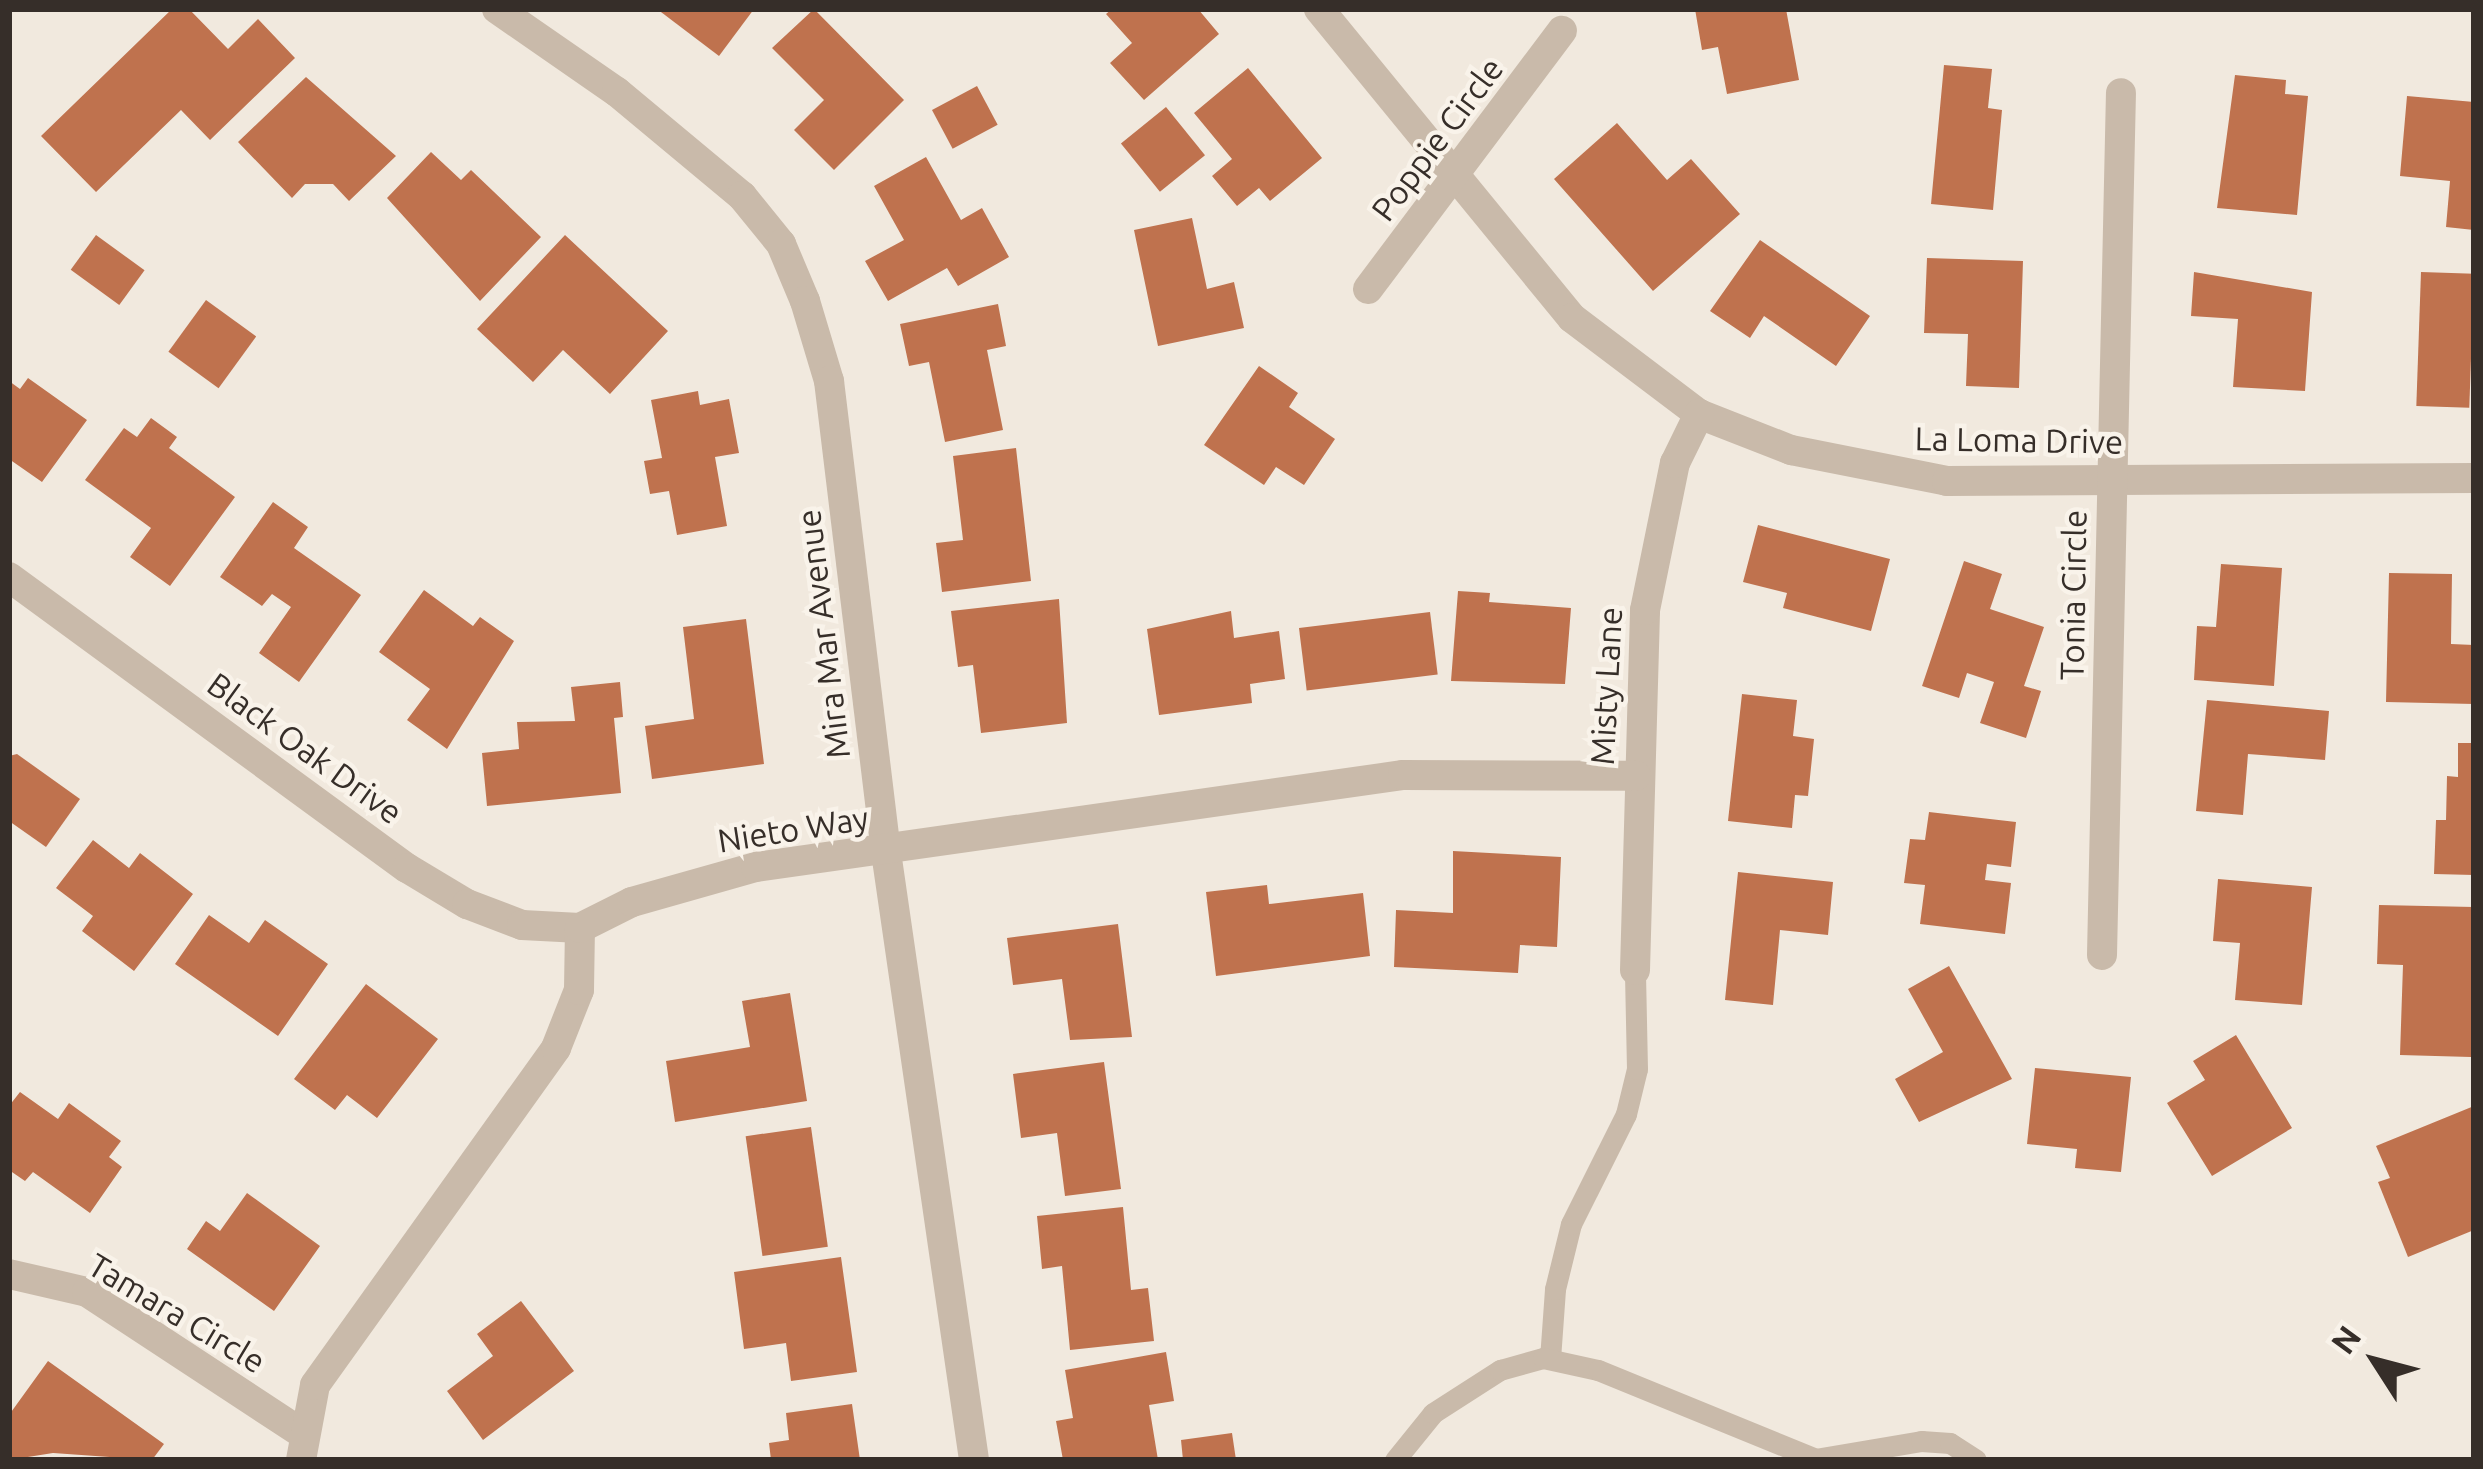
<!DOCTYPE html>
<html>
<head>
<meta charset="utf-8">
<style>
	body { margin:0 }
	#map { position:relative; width:2483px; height:1469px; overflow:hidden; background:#f1e9de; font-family:Ubuntu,sans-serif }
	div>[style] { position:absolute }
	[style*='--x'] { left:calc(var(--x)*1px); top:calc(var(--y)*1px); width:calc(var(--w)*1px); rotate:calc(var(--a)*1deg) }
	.building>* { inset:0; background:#bf724e; transform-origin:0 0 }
	.lane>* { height:21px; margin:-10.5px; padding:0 10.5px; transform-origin:10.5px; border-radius:10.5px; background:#c9baaa }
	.street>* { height:30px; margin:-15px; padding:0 15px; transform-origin:15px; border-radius:15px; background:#c9baaa }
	span { translate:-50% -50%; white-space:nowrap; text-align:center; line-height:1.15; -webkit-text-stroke:9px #f9f3ea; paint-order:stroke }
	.street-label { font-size:33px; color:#362e29 }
	.frame { position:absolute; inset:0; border:12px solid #362e29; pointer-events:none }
	.north { position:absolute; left:2315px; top:1301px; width:120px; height:120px; -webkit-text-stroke:9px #f9f3ea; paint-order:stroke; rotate:306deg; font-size:33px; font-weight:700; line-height:48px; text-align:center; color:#362e29 }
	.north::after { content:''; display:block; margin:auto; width:42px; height:54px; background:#362e29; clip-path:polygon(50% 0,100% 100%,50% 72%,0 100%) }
</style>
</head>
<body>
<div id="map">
	<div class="building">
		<i style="clip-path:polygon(172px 9px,189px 9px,228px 49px,258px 19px,295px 58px,210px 140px,181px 110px,96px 192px,41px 136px)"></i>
		<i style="clip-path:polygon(657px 9px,754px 9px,719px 56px)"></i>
		<i style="clip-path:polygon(814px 9px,904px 100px,834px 170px,794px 130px,824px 100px,772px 48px)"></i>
		<i style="clip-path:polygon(1112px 9px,1198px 9px,1219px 34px,1144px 100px,1110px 63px,1132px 43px,1106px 14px)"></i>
		<i style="clip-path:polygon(1695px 9px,1786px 9px,1799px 80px,1727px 94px,1718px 47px,1702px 50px)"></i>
		<i style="clip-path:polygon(1944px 65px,1992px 69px,1988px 108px,2002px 110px,1993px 210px,1931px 204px)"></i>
		<i style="clip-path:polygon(1248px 68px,1322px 158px,1270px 201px,1259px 188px,1237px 206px,1212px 176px,1232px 159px,1194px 113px)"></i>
		<i style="clip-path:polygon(2235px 75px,2286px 80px,2285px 94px,2308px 96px,2297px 215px,2217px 208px)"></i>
		<i style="clip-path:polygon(306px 77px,396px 156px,349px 201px,333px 184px,305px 184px,292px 198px,238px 142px)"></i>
		<i style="left:977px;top:86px;width:44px;height:51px;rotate:62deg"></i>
		<i style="clip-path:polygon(2407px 96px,2474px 102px,2474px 230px,2446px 227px,2450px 181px,2400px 176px)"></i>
		<i style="left:1166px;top:107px;width:62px;height:58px;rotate:51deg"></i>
		<i style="clip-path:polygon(1617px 123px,1667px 180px,1691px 159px,1740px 214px,1653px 291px,1554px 179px)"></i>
		<i style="clip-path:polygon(431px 152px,461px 180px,471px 170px,541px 237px,480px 301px,387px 198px)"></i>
		<i style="clip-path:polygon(926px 157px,961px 220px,982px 208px,1009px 257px,958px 286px,947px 268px,888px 301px,865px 261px,904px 240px,874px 186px)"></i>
		<i style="clip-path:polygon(1192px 218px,1207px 289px,1234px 282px,1244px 328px,1158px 346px,1134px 230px)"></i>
		<i style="left:96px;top:235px;width:60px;height:43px;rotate:36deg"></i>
		<i style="clip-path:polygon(565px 235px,668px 331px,610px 394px,563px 350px,533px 382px,477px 329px)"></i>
		<i style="clip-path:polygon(1760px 240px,1870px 316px,1836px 366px,1764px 316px,1750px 338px,1710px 311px)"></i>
		<i style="clip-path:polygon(1927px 258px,2023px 261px,2019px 388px,1966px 386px,1968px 334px,1924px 333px)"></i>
		<i style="clip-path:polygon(2194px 272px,2312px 292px,2305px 391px,2233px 387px,2238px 319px,2191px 316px)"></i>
		<i style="left:2421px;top:272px;width:53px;height:134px;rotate:2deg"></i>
		<i style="left:206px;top:300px;width:62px;height:64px;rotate:36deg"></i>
		<i style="clip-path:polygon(998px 304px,1006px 346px,987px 350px,1003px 430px,945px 442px,929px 362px,909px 366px,900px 324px)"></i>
		<i style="clip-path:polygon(1259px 366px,1298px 393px,1289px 407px,1335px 439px,1304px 485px,1276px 467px,1264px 485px,1204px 445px)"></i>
		<i style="clip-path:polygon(28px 378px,87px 420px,42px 482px,9px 459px,9px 381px,20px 389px)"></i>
		<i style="clip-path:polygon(698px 391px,700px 405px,729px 399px,739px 453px,715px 457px,727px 526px,677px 535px,669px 491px,650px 494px,644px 461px,662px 458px,651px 400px)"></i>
		<i style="clip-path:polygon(151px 418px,177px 437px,169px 448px,235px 497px,170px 586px,130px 557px,151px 528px,85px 480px,124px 428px,137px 437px)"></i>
		<i style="clip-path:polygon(1016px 448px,1031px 581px,942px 592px,936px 543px,963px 540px,953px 456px)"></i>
		<i style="clip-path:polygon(273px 502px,308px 527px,294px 548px,361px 595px,299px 682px,259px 653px,291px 607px,272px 594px,262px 606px,220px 577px)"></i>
		<i style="clip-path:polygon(1758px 525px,1890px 559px,1871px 631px,1783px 608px,1787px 593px,1743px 582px)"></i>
		<i style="clip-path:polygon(1964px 561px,2002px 574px,1990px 609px,2044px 627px,2024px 686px,2041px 691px,2026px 738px,1980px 723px,1994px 682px,1967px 673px,1959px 698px,1922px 686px)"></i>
		<i style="clip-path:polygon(2221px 564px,2282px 568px,2274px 686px,2194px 680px,2197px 626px,2216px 627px)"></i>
		<i style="clip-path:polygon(2389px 573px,2452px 574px,2451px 644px,2474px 645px,2474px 704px,2386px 702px)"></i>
		<i style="clip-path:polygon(424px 590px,473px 626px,480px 617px,514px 641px,447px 749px,407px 720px,430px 689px,379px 652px)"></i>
		<i style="clip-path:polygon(1458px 591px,1490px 593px,1489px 602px,1571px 608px,1565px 684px,1451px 681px)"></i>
		<i style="clip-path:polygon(1059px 599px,1067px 723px,981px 733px,973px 665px,958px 667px,951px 611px)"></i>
		<i style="clip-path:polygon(1231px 611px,1234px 638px,1279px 631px,1285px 679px,1250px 684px,1252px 703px,1159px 715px,1147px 629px)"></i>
		<i style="left:1430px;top:612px;width:63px;height:132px;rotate:83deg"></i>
		<i style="clip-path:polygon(746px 619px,764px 764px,652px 779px,645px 726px,694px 719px,683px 627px)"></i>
		<i style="clip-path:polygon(620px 682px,623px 717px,614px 718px,621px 793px,487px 806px,482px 753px,519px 749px,517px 722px,575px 721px,571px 687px)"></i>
		<i style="clip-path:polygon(1742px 694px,1797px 700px,1793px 736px,1814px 739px,1808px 796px,1795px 795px,1792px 828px,1728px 821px)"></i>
		<i style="clip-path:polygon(2207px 700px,2329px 711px,2325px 760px,2248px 754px,2243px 815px,2196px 811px)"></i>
		<i style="clip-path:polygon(2458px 743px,2474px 743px,2474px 875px,2434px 874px,2436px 820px,2446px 820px,2447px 776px,2458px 777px)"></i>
		<i style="clip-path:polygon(17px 754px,80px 799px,46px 847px,9px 821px,9px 756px)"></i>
		<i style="clip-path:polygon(1929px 812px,2016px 822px,2011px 867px,1987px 864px,1985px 880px,2011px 883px,2005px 934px,1920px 924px,1925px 885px,1904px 883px,1910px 839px,1925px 840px)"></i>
		<i style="clip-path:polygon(93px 840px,129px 868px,140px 853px,193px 894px,134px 971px,82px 931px,93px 916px,56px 888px)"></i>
		<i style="clip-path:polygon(1453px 851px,1561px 857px,1557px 947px,1520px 945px,1518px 973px,1394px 967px,1396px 910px,1453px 913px)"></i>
		<i style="clip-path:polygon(1738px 872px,1833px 882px,1828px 935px,1780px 930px,1773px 1005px,1725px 1000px)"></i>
		<i style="clip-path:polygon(2218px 879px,2312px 887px,2302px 1005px,2235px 1000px,2240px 943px,2213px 941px)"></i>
		<i style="clip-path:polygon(1267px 885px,1269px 904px,1363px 893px,1370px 956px,1216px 976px,1206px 892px)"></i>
		<i style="clip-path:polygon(2379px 905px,2474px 907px,2471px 1057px,2400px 1055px,2403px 965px,2377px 964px)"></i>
		<i style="clip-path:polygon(209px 915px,249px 943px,265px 920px,328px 964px,278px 1036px,175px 964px)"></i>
		<i style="clip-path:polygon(1118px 924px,1132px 1037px,1070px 1040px,1062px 979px,1013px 985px,1007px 938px)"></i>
		<i style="clip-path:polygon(1949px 966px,2012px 1079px,1919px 1122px,1895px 1079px,1943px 1052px,1908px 989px)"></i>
		<i style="clip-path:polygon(366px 984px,438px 1039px,377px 1118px,347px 1095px,335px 1110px,294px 1079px)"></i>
		<i style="clip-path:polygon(790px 993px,807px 1101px,675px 1122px,666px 1061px,750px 1047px,742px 1001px)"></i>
		<i style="clip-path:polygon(2236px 1035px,2292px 1128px,2212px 1176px,2167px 1103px,2205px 1080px,2193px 1061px)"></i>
		<i style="clip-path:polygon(1104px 1062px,1121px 1189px,1065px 1196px,1057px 1133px,1021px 1138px,1013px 1074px)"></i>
		<i style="clip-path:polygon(2035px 1068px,2131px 1077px,2121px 1172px,2075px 1168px,2077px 1149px,2027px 1144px)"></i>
		<i style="clip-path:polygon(20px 1092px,58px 1119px,69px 1103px,121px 1141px,109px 1157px,122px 1167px,90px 1213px,33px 1172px,25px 1181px,9px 1170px,9px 1106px)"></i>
		<i style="clip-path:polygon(2474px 1106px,2474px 1230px,2408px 1257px,2378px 1182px,2390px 1178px,2376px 1146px)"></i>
		<i style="left:811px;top:1127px;width:121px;height:66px;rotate:82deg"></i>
		<i style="clip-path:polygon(247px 1193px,320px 1246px,274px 1311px,187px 1249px,206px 1221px,220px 1231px)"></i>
		<i style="clip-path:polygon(1123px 1207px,1131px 1290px,1148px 1288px,1154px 1341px,1070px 1350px,1062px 1266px,1042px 1269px,1037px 1216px)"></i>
		<i style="clip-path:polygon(841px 1257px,857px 1372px,791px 1381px,786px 1343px,744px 1349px,734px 1272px)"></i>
		<i style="clip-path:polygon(521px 1301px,574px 1371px,483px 1440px,447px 1391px,493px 1356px,477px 1334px)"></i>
		<i style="clip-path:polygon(1166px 1352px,1174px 1401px,1149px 1405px,1158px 1460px,1063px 1460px,1056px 1421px,1073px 1418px,1065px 1370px)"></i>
		<i style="clip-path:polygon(48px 1361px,164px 1444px,152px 1460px,53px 1453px,9px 1460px,9px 1415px)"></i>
		<i style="clip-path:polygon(852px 1404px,860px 1460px,771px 1460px,769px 1443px,789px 1440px,786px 1413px)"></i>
		<i style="clip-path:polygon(1232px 1433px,1236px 1460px,1183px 1460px,1181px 1440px)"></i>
	</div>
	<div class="lane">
		<i style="--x:1550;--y:1359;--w:70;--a:-85.9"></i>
		<i style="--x:1555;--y:1289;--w:67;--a:-76.2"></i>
		<i style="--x:1571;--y:1224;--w:123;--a:-63.4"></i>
		<i style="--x:1626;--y:1114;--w:46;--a:-76.3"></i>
		<i style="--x:1637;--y:1069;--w:99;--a:-91.2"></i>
		<i style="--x:1815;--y:1459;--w:108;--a:-9.6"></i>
		<i style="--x:1921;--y:1441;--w:29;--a:4"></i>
		<i style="--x:1950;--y:1443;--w:31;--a:33"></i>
		<i style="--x:1395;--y:1460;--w:60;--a:-51"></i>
		<i style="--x:1433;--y:1413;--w:80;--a:-32.7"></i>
		<i style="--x:1500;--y:1370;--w:45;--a:-15.6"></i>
		<i style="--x:1543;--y:1358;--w:56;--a:12.3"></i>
		<i style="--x:1598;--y:1370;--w:238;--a:22.2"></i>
	</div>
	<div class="street">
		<i style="--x:497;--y:9;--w:146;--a:34.7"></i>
		<i style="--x:617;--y:92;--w:163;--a:39.8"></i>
		<i style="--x:742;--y:196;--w:62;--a:50.9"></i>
		<i style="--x:781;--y:244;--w:62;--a:67.2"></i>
		<i style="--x:805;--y:301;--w:84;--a:73.3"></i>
		<i style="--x:829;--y:381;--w:474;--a:83.1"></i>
		<i style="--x:886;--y:852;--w:614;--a:81.76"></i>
		<i style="--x:1319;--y:9;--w:399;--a:50.7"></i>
		<i style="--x:1572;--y:318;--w:159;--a:37.1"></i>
		<i style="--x:1699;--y:414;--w:99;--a:21.4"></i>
		<i style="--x:1791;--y:450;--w:159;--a:11.2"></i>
		<i style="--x:1947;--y:481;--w:527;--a:-0.33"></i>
		<i style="--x:1368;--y:289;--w:323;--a:-53.1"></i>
		<i style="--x:9;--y:577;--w:493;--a:36.2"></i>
		<i style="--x:407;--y:868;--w:70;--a:31"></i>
		<i style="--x:467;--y:904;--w:59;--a:20.9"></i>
		<i style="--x:522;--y:925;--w:58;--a:3"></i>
		<i style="--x:2102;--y:955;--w:862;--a:-88.74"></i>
		<i style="--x:1635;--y:970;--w:360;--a:-88.4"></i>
		<i style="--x:1645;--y:610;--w:150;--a:-78.5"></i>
		<i style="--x:1675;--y:463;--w:55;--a:-63.9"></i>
		<i style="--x:9;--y:1274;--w:80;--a:13"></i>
		<i style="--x:87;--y:1292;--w:255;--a:33.3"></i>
		<i style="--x:301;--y:1460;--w:76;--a:-79.4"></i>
		<i style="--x:315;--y:1385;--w:414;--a:-54.4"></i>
		<i style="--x:556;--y:1048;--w:62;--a:-68.4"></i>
		<i style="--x:579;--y:990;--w:62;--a:-89.1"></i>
		<i style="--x:580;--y:928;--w:58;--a:-26.6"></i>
		<i style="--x:632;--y:902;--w:129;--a:-15.8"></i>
		<i style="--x:756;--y:867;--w:654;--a:-8.09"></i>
		<i style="--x:1403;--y:775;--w:233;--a:0.2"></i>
	</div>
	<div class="street-label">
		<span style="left:1437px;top:139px;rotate:-53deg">Poppie Circle</span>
		<span style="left:2019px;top:440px;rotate:1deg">La Loma Drive</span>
		<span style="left:2073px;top:595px;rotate:-89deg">Tonia Circle</span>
		<span style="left:823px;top:634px;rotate:-97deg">Mira Mar Avenue</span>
		<span style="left:1606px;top:686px;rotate:-87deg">Misty Lane</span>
		<span style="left:305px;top:748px;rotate:36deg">Black Oak Drive</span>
		<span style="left:793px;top:829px;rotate:-9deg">Nieto Way</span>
		<span style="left:177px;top:1313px;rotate:31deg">Tamara Circle</span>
	</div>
	<div class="frame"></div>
	<div class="north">N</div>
</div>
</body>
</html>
